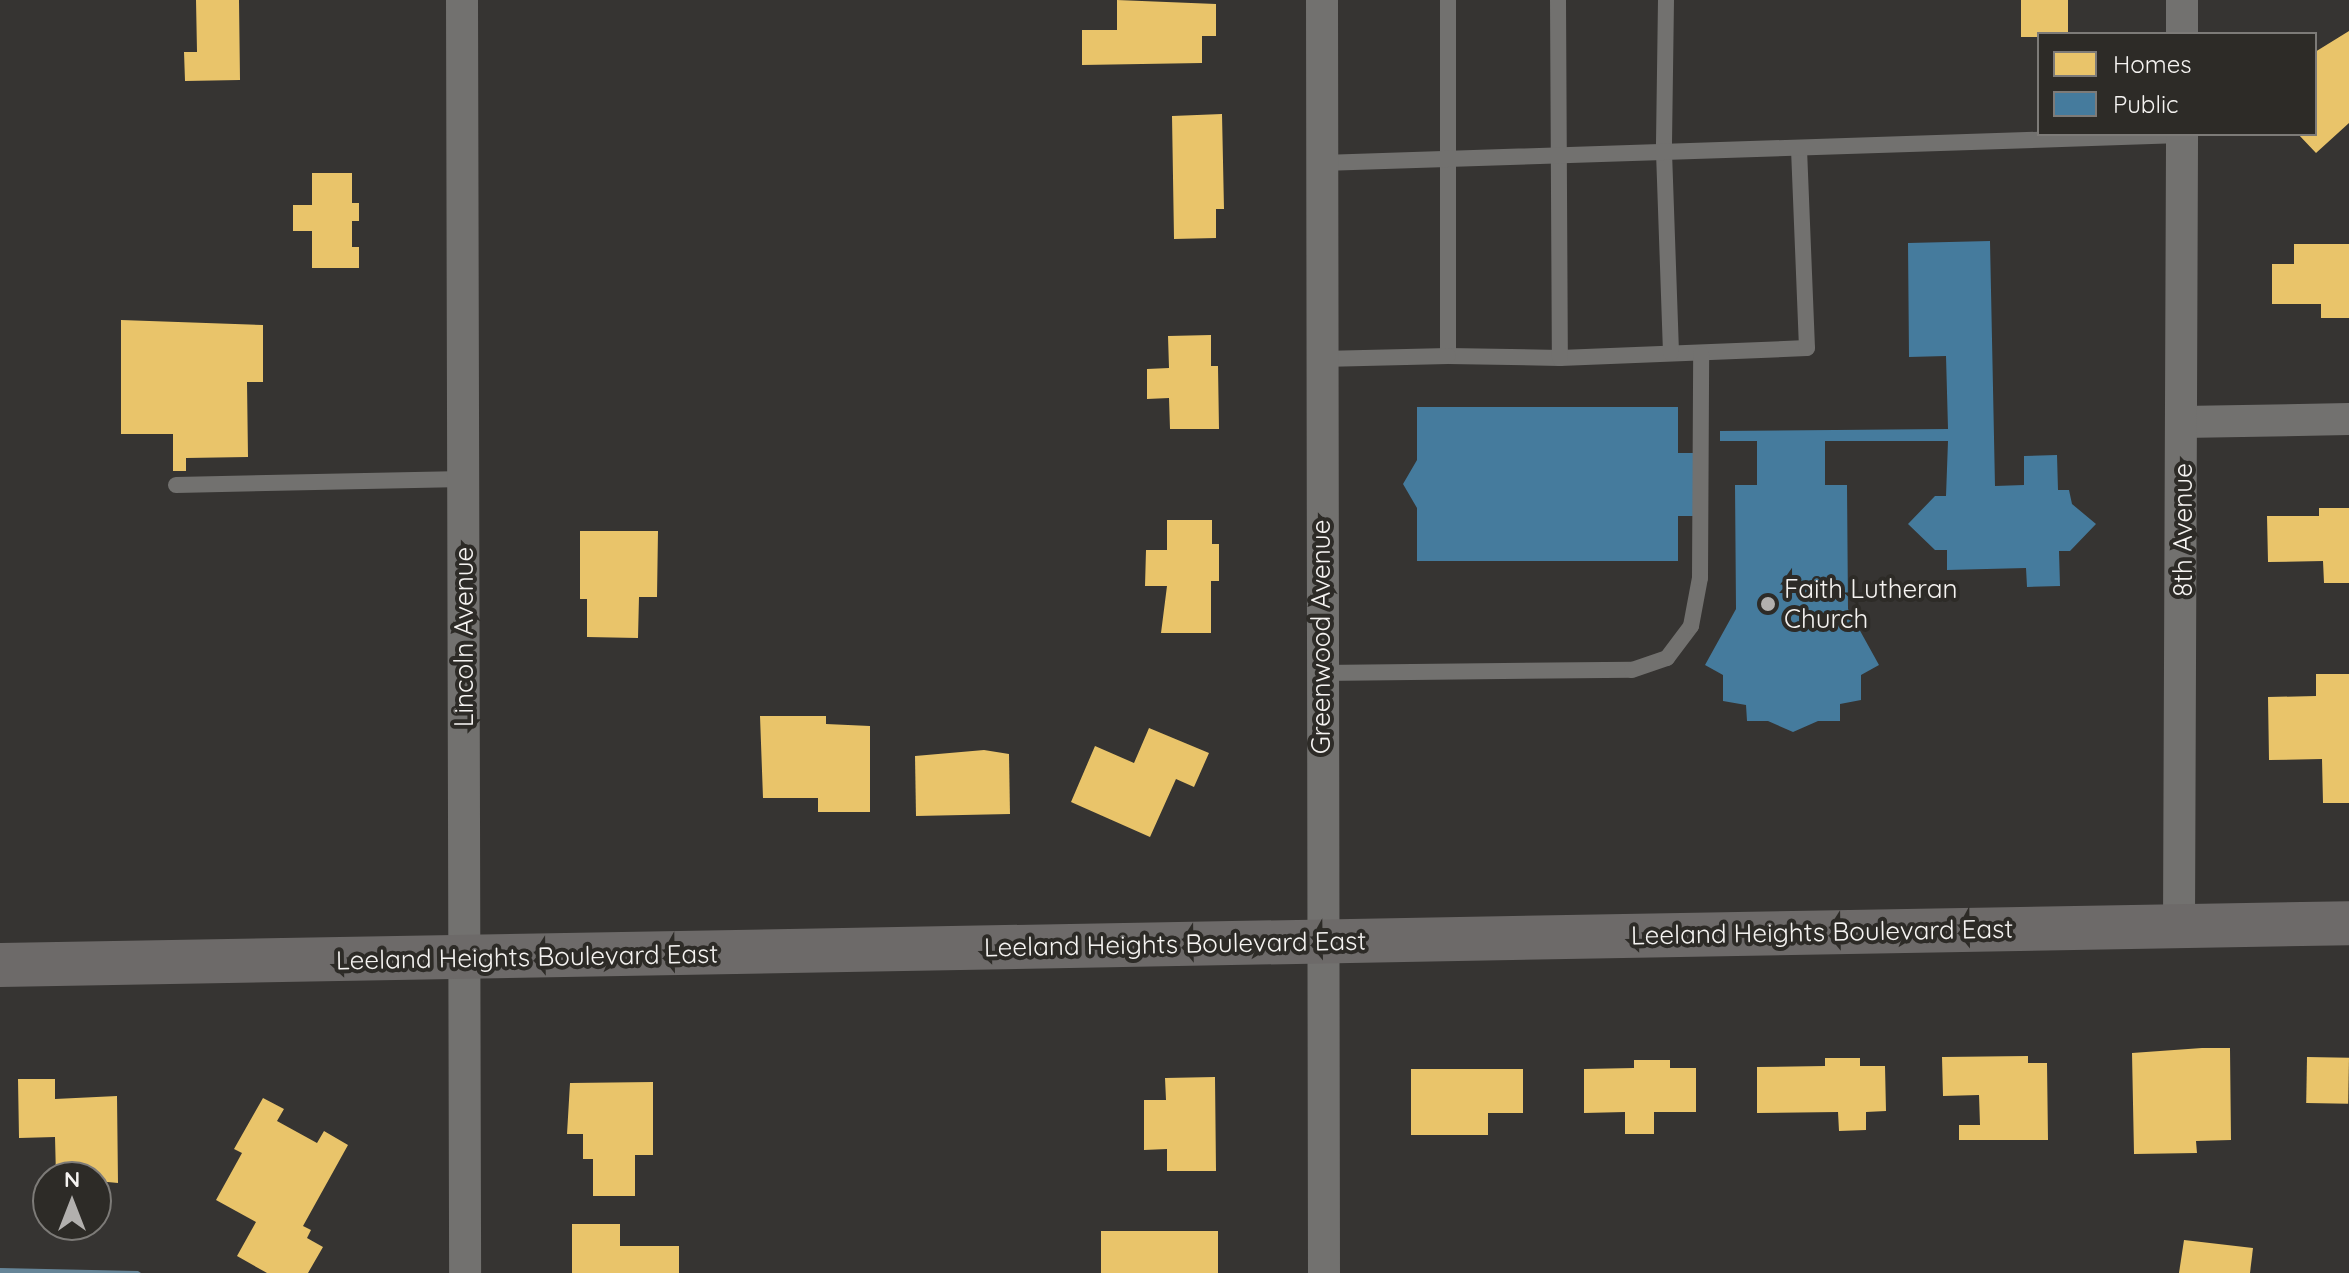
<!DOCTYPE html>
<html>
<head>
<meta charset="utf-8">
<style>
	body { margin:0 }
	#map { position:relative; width:2349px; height:1273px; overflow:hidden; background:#363432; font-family:Quicksand,sans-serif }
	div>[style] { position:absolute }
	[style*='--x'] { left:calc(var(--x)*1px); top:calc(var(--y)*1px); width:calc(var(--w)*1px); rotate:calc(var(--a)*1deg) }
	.water>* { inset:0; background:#668598 }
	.homes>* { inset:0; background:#e9c46a; transform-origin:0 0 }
	.public>* { inset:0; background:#457b9d }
	.lane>* { height:16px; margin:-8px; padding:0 8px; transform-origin:8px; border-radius:8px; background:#72716f }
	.street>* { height:32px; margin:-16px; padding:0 16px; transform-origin:16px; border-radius:16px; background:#72716f }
	.secondary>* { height:44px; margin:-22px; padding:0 22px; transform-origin:22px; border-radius:22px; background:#6d6a69 }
	.dots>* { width:22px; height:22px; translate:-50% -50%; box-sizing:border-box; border:4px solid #2d2b27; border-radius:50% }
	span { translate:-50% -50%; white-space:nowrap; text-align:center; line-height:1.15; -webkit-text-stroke:8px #2d2b27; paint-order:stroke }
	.street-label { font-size:26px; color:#f5f3f1 }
	.poi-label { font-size:26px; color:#f5f3f1 }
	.left { translate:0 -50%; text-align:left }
	.legend { position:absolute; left:2037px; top:32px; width:280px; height:104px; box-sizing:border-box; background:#2d2b27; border:2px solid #7d7b78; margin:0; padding:10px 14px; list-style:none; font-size:24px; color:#f5f3f1 }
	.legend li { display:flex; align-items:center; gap:16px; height:40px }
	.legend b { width:40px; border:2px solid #7d7b78 }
	.north { position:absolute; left:32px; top:1161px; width:80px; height:80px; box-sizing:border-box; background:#2d2b27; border:2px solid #7d7b78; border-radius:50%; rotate:0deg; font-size:22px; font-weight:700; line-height:32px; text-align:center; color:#f5f3f1 }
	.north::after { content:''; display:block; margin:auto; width:28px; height:36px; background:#b2b0ae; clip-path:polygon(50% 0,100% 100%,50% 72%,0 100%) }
</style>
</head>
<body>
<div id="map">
	<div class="water">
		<i style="clip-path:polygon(0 1268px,138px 1271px,141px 1273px,0 1273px)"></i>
	</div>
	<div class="homes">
		<i style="clip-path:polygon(196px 0,239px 0,240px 80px,185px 81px,184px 52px,197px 52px)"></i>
		<i style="clip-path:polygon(1117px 0,1216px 4px,1216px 36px,1202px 36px,1202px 63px,1082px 65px,1082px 30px,1117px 30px)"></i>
		<i style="left:2021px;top:0;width:47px;height:37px"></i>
		<i style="clip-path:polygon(2349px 31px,2349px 123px,2316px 153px,2298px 134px,2315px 134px,2315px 52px)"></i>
		<i style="clip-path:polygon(1222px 114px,1224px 209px,1216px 209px,1216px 238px,1174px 239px,1172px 116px)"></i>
		<i style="clip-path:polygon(312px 173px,352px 173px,352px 203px,359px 203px,359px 221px,352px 221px,352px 247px,359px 247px,359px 268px,312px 268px,312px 231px,293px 231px,293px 205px,312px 205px)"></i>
		<i style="clip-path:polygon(2294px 244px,2349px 244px,2349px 318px,2321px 318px,2321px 304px,2272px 304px,2272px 264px,2294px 264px)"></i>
		<i style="clip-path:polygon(121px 320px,263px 325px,263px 382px,247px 382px,248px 457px,186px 458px,186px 471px,173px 471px,173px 434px,121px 434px)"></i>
		<i style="clip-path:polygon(1211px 335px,1211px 366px,1218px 366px,1219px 429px,1170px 429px,1169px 398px,1147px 399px,1147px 369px,1169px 368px,1168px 336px)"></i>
		<i style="clip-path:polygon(2319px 508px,2349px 508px,2349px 583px,2324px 583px,2323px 561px,2268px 562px,2267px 516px,2319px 516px)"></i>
		<i style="clip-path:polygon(1167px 520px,1212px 520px,1212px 544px,1219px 544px,1219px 581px,1211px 581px,1211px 633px,1161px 633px,1167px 586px,1145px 586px,1146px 550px,1167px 550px)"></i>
		<i style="clip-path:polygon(580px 531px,658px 531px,657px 597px,639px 597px,638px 638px,587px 637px,587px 599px,580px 599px)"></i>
		<i style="clip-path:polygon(2316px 674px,2349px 674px,2349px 803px,2323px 803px,2322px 759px,2269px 760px,2268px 697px,2316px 696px)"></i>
		<i style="clip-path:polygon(760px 716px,826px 716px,826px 724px,870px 726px,870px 812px,818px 812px,818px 798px,763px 798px)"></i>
		<i style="clip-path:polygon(1149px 728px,1209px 753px,1194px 787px,1176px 779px,1150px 837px,1071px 802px,1095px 746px,1134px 763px)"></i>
		<i style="clip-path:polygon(984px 750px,1009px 754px,1010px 814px,916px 816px,915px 756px)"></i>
		<i style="clip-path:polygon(2202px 1048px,2230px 1048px,2231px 1140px,2196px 1141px,2197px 1153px,2134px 1154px,2132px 1053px)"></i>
		<i style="clip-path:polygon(2028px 1056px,2028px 1063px,2047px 1063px,2048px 1140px,1959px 1140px,1959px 1125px,1980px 1125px,1979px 1095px,1943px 1096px,1942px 1057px)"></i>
		<i style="left:2307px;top:1057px;width:42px;height:46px;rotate:1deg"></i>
		<i style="clip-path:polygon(1825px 1058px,1860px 1058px,1860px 1066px,1885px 1066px,1886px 1111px,1866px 1112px,1866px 1130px,1839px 1131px,1838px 1112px,1757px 1113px,1757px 1067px,1825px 1066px)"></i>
		<i style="clip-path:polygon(1634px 1060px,1670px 1060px,1670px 1068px,1696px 1068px,1696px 1112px,1654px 1112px,1654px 1134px,1625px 1134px,1625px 1112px,1584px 1113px,1584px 1069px,1634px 1068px)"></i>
		<i style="clip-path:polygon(1411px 1069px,1523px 1069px,1523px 1113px,1488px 1113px,1488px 1135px,1411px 1135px)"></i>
		<i style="clip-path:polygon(1215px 1077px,1216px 1171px,1167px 1171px,1167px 1149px,1144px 1150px,1144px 1100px,1166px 1100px,1165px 1078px)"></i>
		<i style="clip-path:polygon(18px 1079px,55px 1079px,55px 1099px,117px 1096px,118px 1183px,56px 1177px,55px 1137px,19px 1138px)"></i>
		<i style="clip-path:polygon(653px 1082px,653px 1155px,635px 1155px,635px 1196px,593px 1196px,593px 1159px,583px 1159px,583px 1134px,567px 1134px,570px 1083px)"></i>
		<i style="clip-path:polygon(263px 1098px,284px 1109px,277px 1121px,317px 1143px,324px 1131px,348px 1145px,303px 1226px,311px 1230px,307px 1238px,323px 1247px,308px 1273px,267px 1273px,237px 1256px,256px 1222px,216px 1200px,242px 1153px,234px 1149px)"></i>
		<i style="clip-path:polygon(572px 1224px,620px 1224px,620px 1246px,679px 1246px,679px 1273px,572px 1273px)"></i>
		<i style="left:1101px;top:1231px;width:117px;height:42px"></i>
		<i style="clip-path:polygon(2184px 1240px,2253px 1248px,2250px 1273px,2179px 1273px)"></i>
	</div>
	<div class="public">
		<i style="clip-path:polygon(1990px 241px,1995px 486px,2024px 485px,2024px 456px,2057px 455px,2058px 490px,2069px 490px,2072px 504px,2096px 524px,2070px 551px,2059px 551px,2060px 586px,2027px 587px,2026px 568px,1947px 570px,1947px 550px,1935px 550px,1908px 524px,1935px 496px,1946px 496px,1948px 441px,1825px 441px,1825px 485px,1847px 485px,1848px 609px,1879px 665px,1861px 675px,1861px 700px,1840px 704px,1840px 721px,1818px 721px,1793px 732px,1768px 721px,1747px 721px,1746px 705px,1723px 701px,1723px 675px,1705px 665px,1736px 609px,1735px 485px,1757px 485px,1757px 441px,1720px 441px,1720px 431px,1948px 429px,1946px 356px,1909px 357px,1908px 243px)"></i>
		<i style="clip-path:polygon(1417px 407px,1678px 407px,1678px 453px,1696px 453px,1696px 516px,1678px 516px,1678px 561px,1417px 561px,1417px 508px,1403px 484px,1417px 460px)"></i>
	</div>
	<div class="lane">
		<i style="--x:1448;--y:0;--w:356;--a:90"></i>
		<i style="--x:1448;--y:356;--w:112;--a:1"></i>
		<i style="--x:1560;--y:358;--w:247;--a:-2.3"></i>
		<i style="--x:1807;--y:348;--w:200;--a:-92.3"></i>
		<i style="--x:1558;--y:0;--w:358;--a:89.7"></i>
		<i style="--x:1666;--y:0;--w:152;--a:90.8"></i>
		<i style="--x:1664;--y:152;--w:201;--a:88"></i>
		<i style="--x:1322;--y:163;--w:860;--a:-1.86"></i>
		<i style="--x:1322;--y:359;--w:126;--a:-1.4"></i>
		<i style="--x:176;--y:485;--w:288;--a:-1.2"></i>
		<i style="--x:1321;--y:673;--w:311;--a:-0.6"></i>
		<i style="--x:1632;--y:670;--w:37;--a:-19"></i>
		<i style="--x:1667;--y:658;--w:40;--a:-53"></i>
		<i style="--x:1691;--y:626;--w:49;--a:-79.4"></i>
		<i style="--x:1700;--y:578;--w:224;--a:-89.7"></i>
	</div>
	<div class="street">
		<i style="--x:462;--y:0;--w:1273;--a:89.86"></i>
		<i style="--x:1322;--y:0;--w:1273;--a:89.91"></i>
		<i style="--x:2182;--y:0;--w:34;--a:90"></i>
		<i style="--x:2182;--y:422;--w:167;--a:-1"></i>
		<i style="--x:2179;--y:925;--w:791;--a:-89.78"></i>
	</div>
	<div class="secondary">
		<i style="--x:0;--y:965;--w:2349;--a:-1.02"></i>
	</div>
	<div class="dots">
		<i style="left:1768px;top:604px;background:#b2b0ae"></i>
	</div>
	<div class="street-label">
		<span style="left:2183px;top:530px;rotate:-90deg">8th Avenue</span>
		<span style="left:464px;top:637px;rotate:-90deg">Lincoln Avenue</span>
		<span style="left:1321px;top:637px;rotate:-90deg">Greenwood Avenue</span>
		<span style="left:1822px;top:932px;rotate:-1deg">Leeland Heights Boulevard East</span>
		<span style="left:1175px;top:944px;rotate:-1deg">Leeland Heights Boulevard East</span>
		<span style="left:527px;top:957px;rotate:-1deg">Leeland Heights Boulevard East</span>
	</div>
	<div class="poi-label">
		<span class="left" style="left:1784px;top:604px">Faith Lutheran<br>Church</span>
	</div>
	<ul class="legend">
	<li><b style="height:22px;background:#e9c46a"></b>Homes</li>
	<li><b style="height:22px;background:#457b9d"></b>Public</li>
	</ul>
	<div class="north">N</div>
</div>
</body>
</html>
